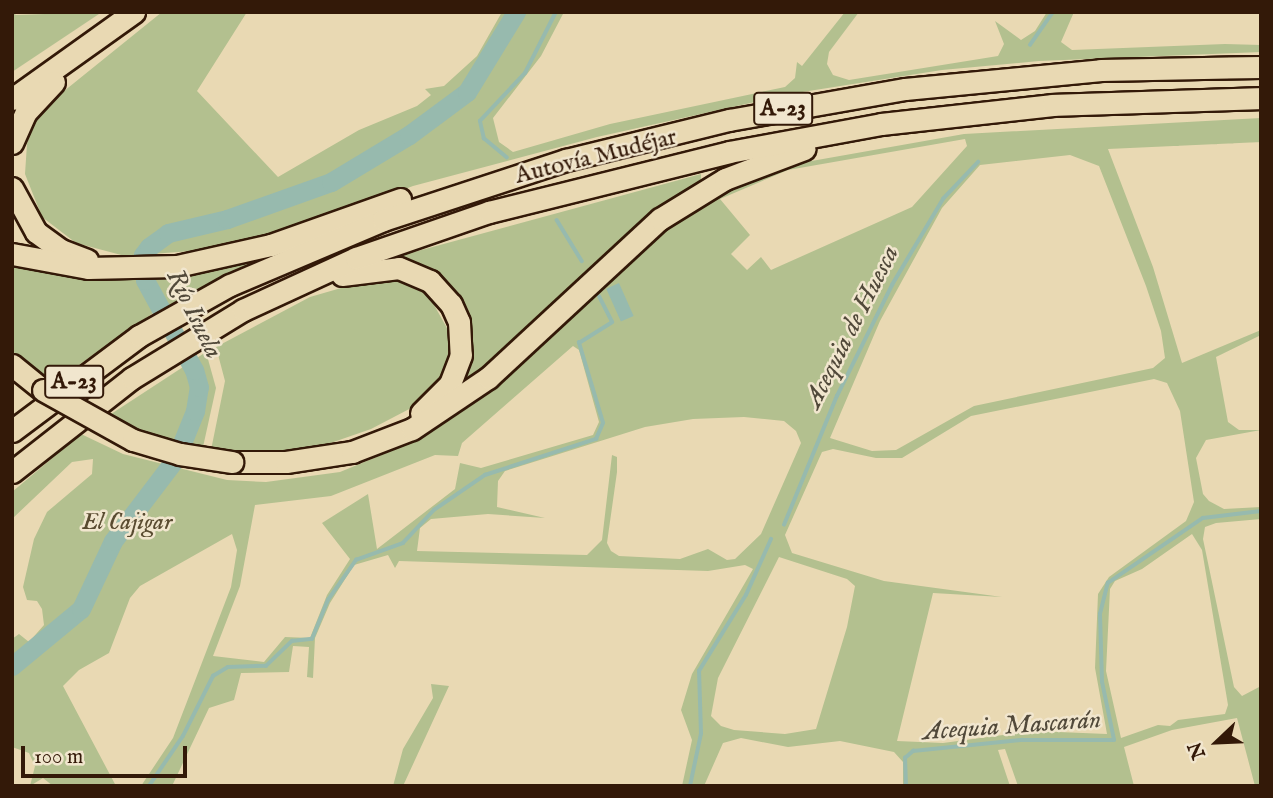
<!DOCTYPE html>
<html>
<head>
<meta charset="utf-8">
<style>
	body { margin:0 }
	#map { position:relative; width:1273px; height:798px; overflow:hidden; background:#e9d9b3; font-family:"IM FELL English",serif }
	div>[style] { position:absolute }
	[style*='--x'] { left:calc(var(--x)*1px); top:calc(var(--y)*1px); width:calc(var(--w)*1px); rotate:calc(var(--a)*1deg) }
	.green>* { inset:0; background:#b3c08f }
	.water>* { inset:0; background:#97baae; transform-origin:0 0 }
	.stream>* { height:3.5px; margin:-1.75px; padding:0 1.75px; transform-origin:1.75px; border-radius:1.75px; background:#97baae }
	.river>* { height:19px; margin:-9.5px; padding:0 9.5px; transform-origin:9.5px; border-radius:9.5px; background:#97baae }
	.roads { filter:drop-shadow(2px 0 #331908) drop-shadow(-2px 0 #331908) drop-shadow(0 2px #331908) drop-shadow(0 -2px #331908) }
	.highway>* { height:21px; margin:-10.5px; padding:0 10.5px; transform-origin:10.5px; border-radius:10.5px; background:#e9d9b3 }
	.bridges { filter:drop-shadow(2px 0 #331908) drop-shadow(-2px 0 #331908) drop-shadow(0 2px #331908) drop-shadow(0 -2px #331908) }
	.highway-bridge>* { height:21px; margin:-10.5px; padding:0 10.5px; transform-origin:10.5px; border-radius:10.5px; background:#e9d9b3 }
	span { translate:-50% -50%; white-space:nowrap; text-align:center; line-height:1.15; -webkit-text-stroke:5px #f1e6ce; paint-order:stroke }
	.shield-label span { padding:2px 5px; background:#f1e6ce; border:2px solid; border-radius:5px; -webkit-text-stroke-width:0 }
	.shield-label { font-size:23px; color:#331908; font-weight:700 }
	.street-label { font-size:24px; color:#331908 }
	.park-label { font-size:24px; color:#594b30; font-style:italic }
	.water-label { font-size:26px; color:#51493a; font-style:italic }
	.frame { position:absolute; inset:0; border:14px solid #331908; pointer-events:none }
	.north { position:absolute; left:1182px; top:707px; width:70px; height:70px; -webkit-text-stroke:5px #f1e6ce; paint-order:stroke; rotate:247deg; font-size:19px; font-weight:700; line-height:28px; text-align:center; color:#331908 }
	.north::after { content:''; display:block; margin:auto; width:24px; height:32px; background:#331908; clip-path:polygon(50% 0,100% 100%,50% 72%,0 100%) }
	.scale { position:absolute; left:21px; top:746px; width:166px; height:32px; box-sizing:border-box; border:4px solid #331908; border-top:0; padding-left:9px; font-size:21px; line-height:24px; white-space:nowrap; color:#331908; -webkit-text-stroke:5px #f1e6ce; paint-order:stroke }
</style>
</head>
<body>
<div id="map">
	<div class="green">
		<i style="clip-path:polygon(12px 12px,16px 15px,102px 12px,12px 72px)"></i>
		<i style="clip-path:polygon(162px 12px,247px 12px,197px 91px,278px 177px,359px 130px,417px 106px,431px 95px,425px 89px,444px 86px,477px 56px,502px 12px,564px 12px,541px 56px,493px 118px,499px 142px,513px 152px,610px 124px,785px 87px,795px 78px,797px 62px,802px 66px,845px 12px,859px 12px,829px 52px,827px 64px,833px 75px,849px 80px,998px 56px,1004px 44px,995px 21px,1021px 40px,1035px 31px,1047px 12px,1074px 12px,1061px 42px,1072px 50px,1225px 44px,1261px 45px,1261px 52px,1039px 61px,942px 70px,796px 93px,597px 137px,413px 186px,314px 224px,218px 249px,125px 256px,76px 243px,42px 217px,25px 174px,27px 144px,33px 122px,48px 104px)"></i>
		<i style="clip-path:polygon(evenodd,1261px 118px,1261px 142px,1108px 149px,1153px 267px,1182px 363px,1261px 330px,1261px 335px,1216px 357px,1228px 422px,1239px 430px,1261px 430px,1206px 440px,1196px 458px,1203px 494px,1209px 501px,1224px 509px,1261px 507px,1261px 519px,1216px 523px,1205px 527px,1203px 539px,1234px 687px,1242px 696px,1261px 686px,1261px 786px,1255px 786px,1237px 718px,1172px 730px,1124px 747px,1134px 786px,1018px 786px,1005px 749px,998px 750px,1010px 786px,903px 786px,903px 762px,894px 752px,840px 741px,788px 747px,741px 738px,723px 743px,704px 786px,682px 786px,692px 740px,681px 710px,692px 674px,753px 569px,745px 565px,708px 571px,399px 561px,395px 568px,388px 555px,354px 565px,330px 603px,315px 638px,313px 678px,307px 677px,309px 647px,293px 646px,289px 672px,241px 673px,234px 700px,209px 708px,172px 786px,141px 786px,173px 738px,231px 587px,237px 550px,232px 534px,140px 586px,130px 598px,109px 653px,79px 670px,63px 686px,116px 786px,53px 786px,43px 778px,30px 786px,35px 766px,29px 753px,12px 747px,12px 639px,19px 634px,29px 642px,44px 625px,42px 609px,37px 601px,27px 600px,23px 587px,34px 539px,47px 512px,92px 474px,93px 459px,72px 462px,12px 519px,12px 492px,81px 434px,123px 454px,227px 480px,266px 482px,340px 472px,413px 442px,474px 403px,512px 372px,653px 235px,727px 189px,789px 165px,964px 134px,1261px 118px,965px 139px,967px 146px,912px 207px,771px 270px,761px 257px,747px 270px,731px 254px,750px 235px,720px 199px,788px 170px,965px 139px,1261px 118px,1070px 155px,1099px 166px,1146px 286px,1161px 331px,1165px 358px,1153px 368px,974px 406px,896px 450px,872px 451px,830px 438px,880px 321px,942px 208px,980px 165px,1070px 155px,1261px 118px,573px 346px,579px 350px,599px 422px,593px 435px,481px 468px,460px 463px,455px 489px,377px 549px,368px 494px,322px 523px,350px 559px,327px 595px,310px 638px,285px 637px,264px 662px,213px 656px,240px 586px,255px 505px,331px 496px,435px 455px,458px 456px,462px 443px,573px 346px,1261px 118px,1154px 379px,1167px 383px,1180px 411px,1194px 502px,1186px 521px,1109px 577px,1098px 594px,1095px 668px,1107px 734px,1034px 731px,943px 743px,897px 741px,933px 593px,1002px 597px,884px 581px,792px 553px,785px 535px,822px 452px,833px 449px,876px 458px,902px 458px,971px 416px,1154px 379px,1261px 118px,744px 417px,784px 421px,796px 431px,801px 443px,761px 534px,735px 559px,727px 560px,708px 549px,680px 559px,619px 556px,611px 551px,607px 543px,617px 472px,617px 457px,612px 455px,602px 540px,587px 555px,417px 551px,420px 528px,431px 519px,488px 514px,545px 518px,497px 507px,498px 481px,505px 471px,645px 427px,693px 419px,744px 417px,1261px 118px,1192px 534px,1202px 550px,1228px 705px,1225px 714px,1178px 720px,1170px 726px,1158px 725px,1121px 738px,1106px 671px,1110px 589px,1115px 581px,1142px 569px,1192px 534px,1261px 118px,779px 557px,847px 579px,855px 586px,847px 627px,816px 729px,785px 734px,734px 730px,721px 726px,711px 716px,718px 678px,779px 557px)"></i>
		<i style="clip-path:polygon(701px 174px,701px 180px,637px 225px,461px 388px,473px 344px,466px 310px,439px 275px,404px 260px,403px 255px)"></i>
		<i style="clip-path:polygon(277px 252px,153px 313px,53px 383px,12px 351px,12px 263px)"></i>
		<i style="clip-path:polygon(379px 277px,399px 280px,429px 296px,452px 337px,443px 376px,415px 406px,371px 429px,322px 446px,266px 452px,211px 450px,225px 381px,216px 347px,310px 297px)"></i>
		<i style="clip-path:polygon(206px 352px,216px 388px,203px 447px,149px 434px,108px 416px)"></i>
		<i style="clip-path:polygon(431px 684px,449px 686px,403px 786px,393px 786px,403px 749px,433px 698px)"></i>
	</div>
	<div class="water">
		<i style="left:619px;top:283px;width:36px;height:14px;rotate:66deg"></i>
	</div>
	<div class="stream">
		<i style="--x:1030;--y:45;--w:40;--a:-55.1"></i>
		<i style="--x:507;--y:158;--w:30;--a:-140"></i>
		<i style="--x:484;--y:139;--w:18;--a:-103"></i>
		<i style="--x:480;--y:121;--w:66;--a:-46.8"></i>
		<i style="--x:525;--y:73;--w:68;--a:-63.1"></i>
		<i style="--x:557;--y:220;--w:48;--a:58.6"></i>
		<i style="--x:784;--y:525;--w:139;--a:-67.7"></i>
		<i style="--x:837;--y:396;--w:124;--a:-63.6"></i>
		<i style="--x:892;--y:285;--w:100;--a:-59.3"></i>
		<i style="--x:943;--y:199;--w:51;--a:-46.6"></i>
		<i style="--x:149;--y:786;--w:60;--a:-55.8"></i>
		<i style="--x:183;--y:736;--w:67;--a:-63.4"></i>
		<i style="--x:213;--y:676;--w:17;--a:-31"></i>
		<i style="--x:228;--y:667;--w:38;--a:-2"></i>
		<i style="--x:266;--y:666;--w:36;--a:-44"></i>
		<i style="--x:292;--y:641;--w:20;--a:-6"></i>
		<i style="--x:312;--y:639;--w:42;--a:-67.7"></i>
		<i style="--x:328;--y:600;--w:49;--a:-55"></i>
		<i style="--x:356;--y:560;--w:50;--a:-19.9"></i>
		<i style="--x:403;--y:543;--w:45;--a:-46.8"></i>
		<i style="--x:434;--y:510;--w:62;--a:-34.5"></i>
		<i style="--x:485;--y:475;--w:117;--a:-18"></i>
		<i style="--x:596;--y:439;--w:17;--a:-66"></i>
		<i style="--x:603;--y:423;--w:84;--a:-106.7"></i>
		<i style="--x:579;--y:343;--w:39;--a:-32"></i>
		<i style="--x:612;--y:322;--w:28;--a:-117"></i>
		<i style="--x:690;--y:786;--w:53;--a:-78.1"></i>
		<i style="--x:701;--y:734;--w:63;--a:-91.8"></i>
		<i style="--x:699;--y:671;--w:89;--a:-58.3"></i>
		<i style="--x:746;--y:595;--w:61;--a:-65.9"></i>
		<i style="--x:906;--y:786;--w:28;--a:-92"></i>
		<i style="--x:905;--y:758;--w:11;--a:-41"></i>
		<i style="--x:913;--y:751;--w:110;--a:-5.8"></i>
		<i style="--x:1022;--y:740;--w:92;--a:0"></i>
		<i style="--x:1114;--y:740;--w:59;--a:-101.7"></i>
		<i style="--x:1102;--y:682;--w:68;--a:-91.7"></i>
		<i style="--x:1100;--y:614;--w:32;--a:-76"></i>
		<i style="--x:1108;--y:583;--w:115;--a:-34.4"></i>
		<i style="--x:1203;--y:518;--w:58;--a:-6.9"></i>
	</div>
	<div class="river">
		<i style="--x:12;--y:666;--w:89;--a:-39.6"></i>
		<i style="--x:81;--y:609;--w:75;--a:-64.8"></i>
		<i style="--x:113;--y:541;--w:104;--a:-52.8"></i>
		<i style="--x:176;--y:458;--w:51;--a:-68"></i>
		<i style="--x:195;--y:411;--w:24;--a:-81"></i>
		<i style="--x:199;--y:387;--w:18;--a:-106"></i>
		<i style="--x:194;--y:370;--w:102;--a:-118.6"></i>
		<i style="--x:145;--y:280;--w:25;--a:-95"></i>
		<i style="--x:143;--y:255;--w:10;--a:-53"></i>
		<i style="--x:149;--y:247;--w:24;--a:-36"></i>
		<i style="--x:168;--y:233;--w:61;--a:-13.3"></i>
		<i style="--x:227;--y:219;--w:110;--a:-19.6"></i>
		<i style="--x:331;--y:182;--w:91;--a:-31.1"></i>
		<i style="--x:409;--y:135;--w:72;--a:-36.6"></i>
		<i style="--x:467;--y:92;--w:94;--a:-58.5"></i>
	</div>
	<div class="roads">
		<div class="highway">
			<i style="--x:12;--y:99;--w:150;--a:-35.5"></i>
			<i style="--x:12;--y:143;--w:34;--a:-66"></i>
			<i style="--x:26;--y:112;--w:41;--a:-47"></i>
			<i style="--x:12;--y:188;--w:50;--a:61.4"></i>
			<i style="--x:36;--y:232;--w:31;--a:36"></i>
			<i style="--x:61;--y:250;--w:28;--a:21"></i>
			<i style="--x:12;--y:254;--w:77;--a:10.4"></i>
			<i style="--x:88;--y:268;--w:89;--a:-1.3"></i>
			<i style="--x:177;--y:266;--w:96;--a:-12.6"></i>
			<i style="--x:271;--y:245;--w:137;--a:-19.6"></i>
			<i style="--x:342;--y:275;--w:57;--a:-7"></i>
			<i style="--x:399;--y:268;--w:34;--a:23"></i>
			<i style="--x:430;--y:281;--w:31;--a:48"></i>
			<i style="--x:451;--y:304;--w:20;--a:66"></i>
			<i style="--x:459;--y:322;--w:33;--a:87"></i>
			<i style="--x:461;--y:355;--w:31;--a:111"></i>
			<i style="--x:450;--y:384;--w:41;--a:135"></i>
			<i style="--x:12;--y:365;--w:40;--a:39"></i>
			<i style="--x:12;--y:431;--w:159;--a:-36.8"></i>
			<i style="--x:139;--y:336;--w:104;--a:-29.3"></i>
			<i style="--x:230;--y:285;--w:166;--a:-23"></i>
			<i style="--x:383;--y:220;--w:193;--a:-18.2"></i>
			<i style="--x:566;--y:160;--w:168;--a:-13.8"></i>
			<i style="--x:729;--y:120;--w:179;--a:-10"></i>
			<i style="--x:905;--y:89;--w:197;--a:-5.5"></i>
			<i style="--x:1101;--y:70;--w:160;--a:-1.1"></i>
			<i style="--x:232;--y:462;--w:54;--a:0"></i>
			<i style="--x:286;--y:462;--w:67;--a:-8.6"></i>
			<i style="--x:352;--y:452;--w:64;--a:-21"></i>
			<i style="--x:412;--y:429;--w:92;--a:-33.9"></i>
			<i style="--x:488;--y:378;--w:234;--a:-42.8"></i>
			<i style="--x:660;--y:219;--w:76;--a:-31.6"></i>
			<i style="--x:725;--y:179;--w:85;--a:-20.8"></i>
			<i style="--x:12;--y:472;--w:152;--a:-38.1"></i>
			<i style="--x:132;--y:378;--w:130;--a:-31.5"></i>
			<i style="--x:243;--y:310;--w:124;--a:-24.7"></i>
			<i style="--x:356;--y:258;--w:141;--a:-19.1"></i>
			<i style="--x:489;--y:212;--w:247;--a:-14"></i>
			<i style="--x:729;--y:152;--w:155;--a:-10.4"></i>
			<i style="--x:881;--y:124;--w:173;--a:-6.3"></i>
			<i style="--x:1053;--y:105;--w:208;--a:-1.9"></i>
		</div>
	</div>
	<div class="bridges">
		<div class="highway-bridge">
			<i style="--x:43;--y:390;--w:103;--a:29.1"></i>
			<i style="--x:133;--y:440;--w:49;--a:16.6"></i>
			<i style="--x:180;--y:454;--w:53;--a:8.7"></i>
		</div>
	</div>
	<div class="shield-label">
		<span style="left:783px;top:109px">A-23</span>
		<span style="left:74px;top:382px">A-23</span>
	</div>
	<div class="street-label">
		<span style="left:596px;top:157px;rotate:-14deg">Autovía Mudéjar</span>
	</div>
	<div class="park-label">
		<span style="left:127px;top:523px">El Cajigar</span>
	</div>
	<div class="water-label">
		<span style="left:194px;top:314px;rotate:64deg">Río Isuela</span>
		<span style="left:852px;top:327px;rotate:-63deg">Acequia de Huesca</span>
		<span style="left:1012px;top:726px;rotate:-4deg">Acequia Mascarán</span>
	</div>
	<div class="frame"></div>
	<div class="north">N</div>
	<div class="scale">100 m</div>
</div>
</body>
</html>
